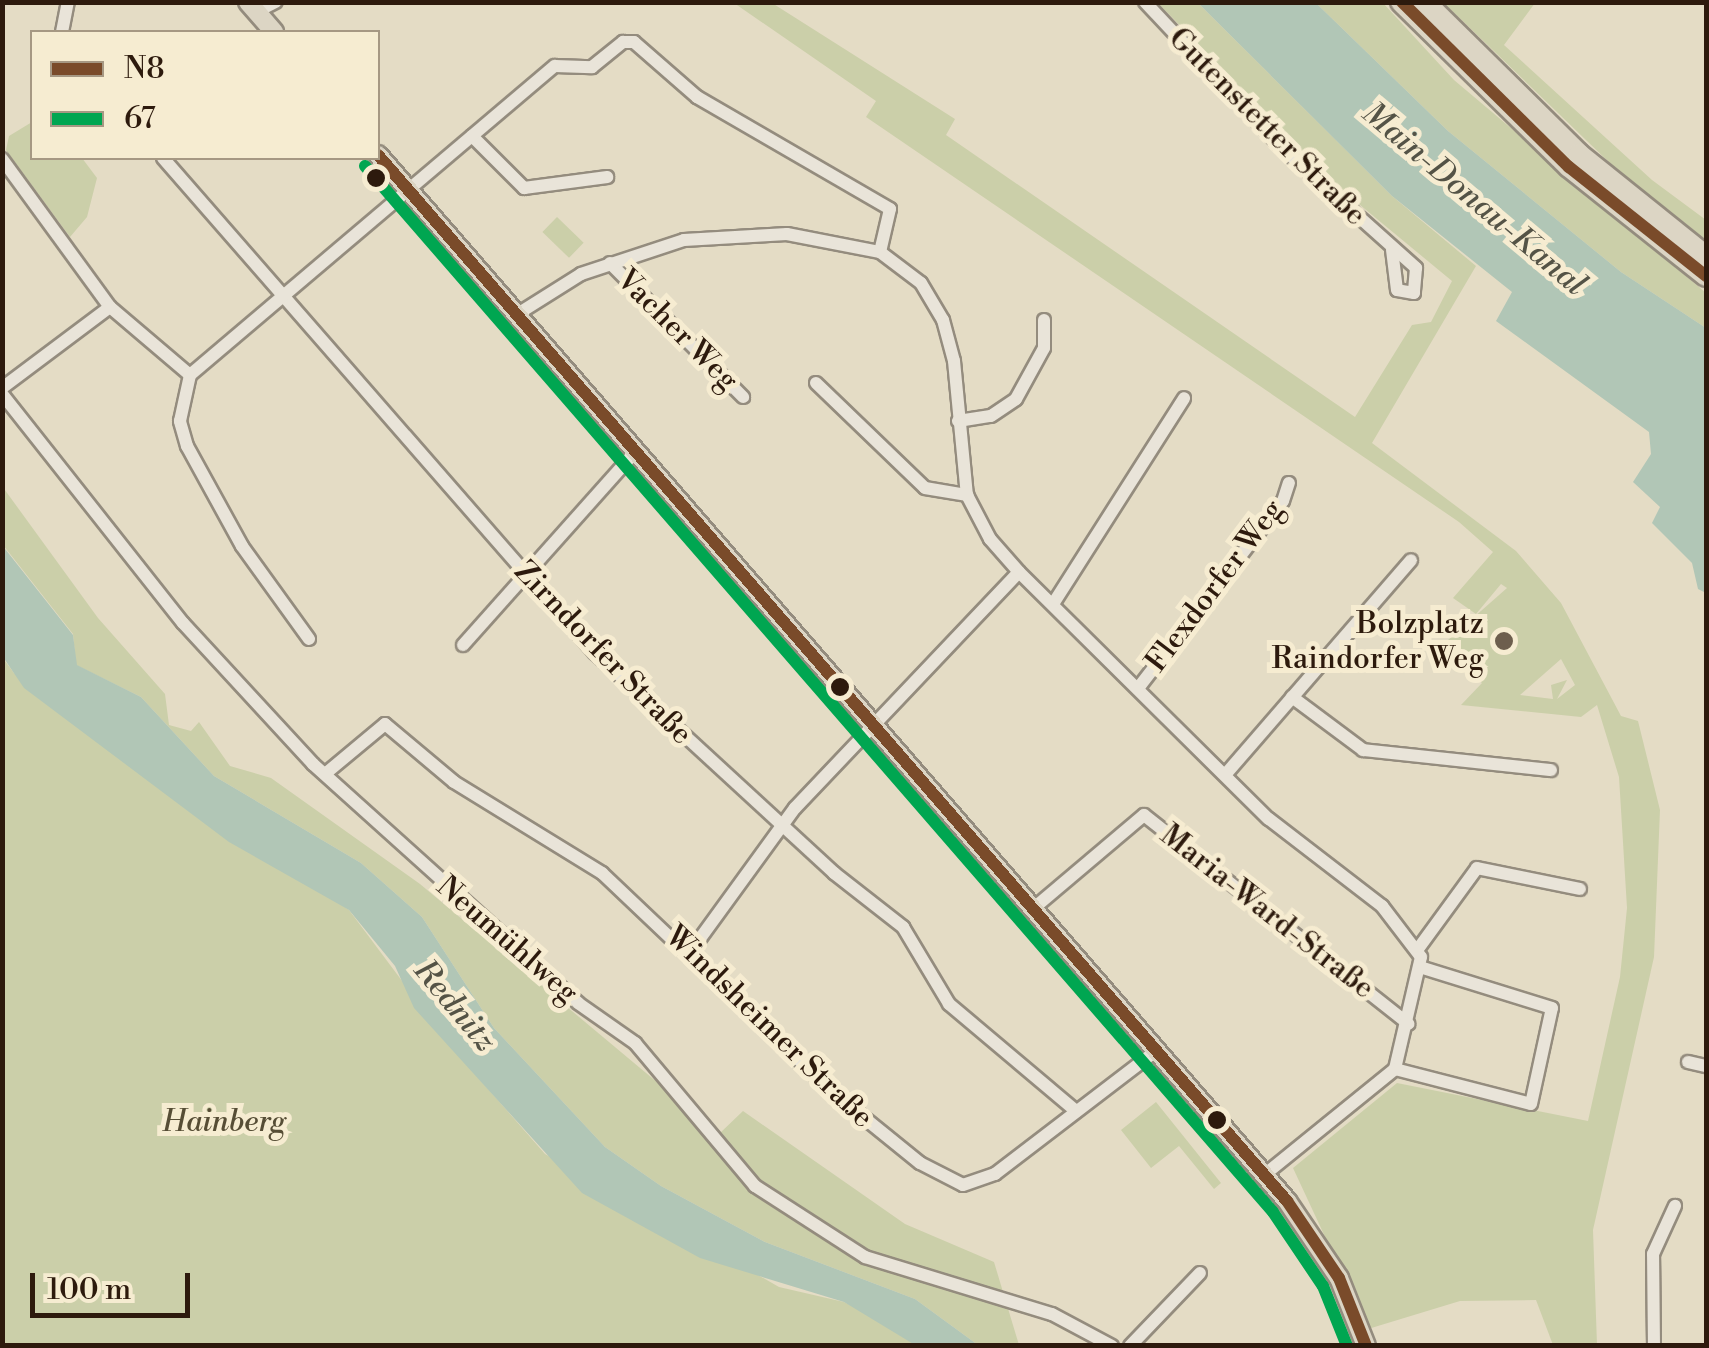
<!DOCTYPE html>
<html>
<head>
<meta charset="utf-8">
<style>
	body { margin:0 }
	#map { position:relative; width:1709px; height:1348px; overflow:hidden; background:#e4dcc5; font-family:"Libre Bodoni",serif }
	div>[style] { position:absolute }
	[style*='--x'] { left:calc(var(--x)*1px); top:calc(var(--y)*1px); width:calc(var(--w)*1px); rotate:calc(var(--a)*1deg) }
	.green>* { inset:0; background:#cbcfa9; transform-origin:0 0 }
	.water>* { inset:0; background:#b1c6b6 }
	.roads { filter:drop-shadow(2px 0 #948c7e) drop-shadow(-2px 0 #948c7e) drop-shadow(0 2px #948c7e) drop-shadow(0 -2px #948c7e) }
	.minor>* { height:12px; margin:-6px; padding:0 6px; transform-origin:6px; border-radius:6px; background:#e9e4d9 }
	.major>* { height:18px; margin:-9px; padding:0 9px; transform-origin:9px; border-radius:9px; background:#dcd5c4 }
	.highway>* { height:20px; margin:-10px; padding:0 10px; transform-origin:10px; border-radius:10px; background:#dcd5c4 }
	.bus-1>* { height:12px; margin:-6px; padding:0 6px; transform-origin:6px; border-radius:6px; background:#7a4b2a }
	.bus-2>* { height:12px; margin:-6px; padding:0 6px; transform-origin:6px; border-radius:6px; background:#00a651 }
	.dots>* { width:28px; height:28px; translate:-50% -50%; box-sizing:border-box; border:5px solid #f6ecd1; border-radius:50% }
	span { translate:-50% -50%; white-space:nowrap; text-align:center; line-height:1.15; -webkit-text-stroke:10px #f6ecd1; paint-order:stroke }
	.street-label { font-size:30px; color:#2d1a0d }
	.poi-label { font-size:30px; color:#2d1a0d }
	.right { translate:-100% -50%; text-align:right }
	.park-label { font-size:30px; color:#564d35; font-style:italic }
	.water-label { font-size:32px; color:#545346; font-style:italic }
	.frame { position:absolute; inset:0; border:5px solid #2d1a0d; pointer-events:none }
	.legend { position:absolute; left:30px; top:30px; width:350px; height:130px; box-sizing:border-box; background:#f6ecd1; border:2px solid #a69883; margin:0; padding:12px 18px; list-style:none; font-size:30px; color:#2d1a0d }
	.legend li { display:flex; align-items:center; gap:20px; height:50px }
	.legend b { width:50px; border:2px solid #a69883 }
	.scale { position:absolute; left:30px; top:1273px; width:160px; height:45px; box-sizing:border-box; border:5px solid #2d1a0d; border-top:0; padding-left:12px; font-size:30px; line-height:35px; white-space:nowrap; color:#2d1a0d; -webkit-text-stroke:8px #f6ecd1; paint-order:stroke }
</style>
</head>
<body>
<div id="map">
	<div class="green">
		<i style="clip-path:polygon(evenodd,734px 3px,772px 3px,955px 119px,946px 135px,1355px 417px,1412px 325px,1431px 322px,1452px 281px,1331px 181px,1158px 3px,1198px 3px,1392px 196px,1476px 266px,1372px 443px,1516px 551px,1561px 603px,1621px 716px,1638px 721px,1660px 810px,1654px 957px,1593px 1230px,1597px 1345px,1553px 1345px,1536px 1300px,1460px 1301px,1368px 1329px,1293px 1168px,1397px 1083px,1588px 1121px,1620px 977px,1627px 908px,1619px 777px,1597px 705px,1581px 717px,1461px 705px,1482px 683px,1439px 648px,1507px 588px,1501px 584px,1476px 614px,1453px 598px,1493px 552px,1459px 522px,866px 117px,876px 101px,734px 3px,1561px 659px,1575px 685px,1557px 699px,1567px 680px,1551px 685px,1553px 699px,1520px 695px,1561px 659px)"></i>
		<i style="clip-path:polygon(1316px 3px,1383px 3px,1454px 80px,1706px 293px,1706px 328px,1621px 272px,1448px 131px)"></i>
		<i style="clip-path:polygon(1444px 3px,1535px 3px,1504px 45px,1652px 180px,1706px 220px,1706px 240px,1615px 168px)"></i>
		<i style="clip-path:polygon(32px 122px,32px 158px,82px 158px,97px 178px,87px 217px,70px 237px,6px 150px,9px 136px)"></i>
		<i style="left:557px;top:217px;width:37px;height:21px;rotate:44deg"></i>
		<i style="clip-path:polygon(2px 486px,98px 618px,165px 694px,169px 725px,191px 731px,199px 722px,230px 766px,271px 778px,420px 884px,719px 1134px,743px 1111px,905px 1224px,994px 1262px,1019px 1345px,978px 1345px,915px 1299px,765px 1242px,661px 1186px,605px 1147px,494px 1028px,422px 917px,361px 863px,214px 776px,141px 697px,76px 665px,73px 634px,3px 545px)"></i>
		<i style="clip-path:polygon(2px 657px,14px 673px,349px 910px,453px 1049px,545px 1154px,779px 1287px,844px 1302px,931px 1345px,3px 1345px)"></i>
		<i style="clip-path:polygon(1156px 1102px,1221px 1183px,1214px 1189px,1179px 1146px,1151px 1168px,1121px 1130px)"></i>
	</div>
	<div class="water">
		<i style="clip-path:polygon(1198px 3px,1316px 3px,1448px 131px,1621px 272px,1706px 328px,1706px 593px,1698px 589px,1692px 563px,1652px 523px,1660px 507px,1633px 482px,1651px 454px,1649px 432px,1496px 321px,1512px 292px,1392px 196px)"></i>
		<i style="clip-path:polygon(2px 545px,73px 635px,77px 665px,141px 697px,214px 776px,361px 863px,422px 917px,494px 1028px,605px 1147px,661px 1186px,765px 1242px,915px 1299px,978px 1345px,915px 1345px,844px 1302px,700px 1258px,582px 1193px,414px 1008px,395px 966px,349px 910px,229px 842px,24px 688px,3px 657px)"></i>
	</div>
	<div class="roads">
		<div class="minor">
			<i style="--x:1145;--y:2;--w:200;--a:46.8"></i>
			<i style="--x:1282;--y:148;--w:180;--a:41.8"></i>
			<i style="--x:1416;--y:268;--w:25;--a:95"></i>
			<i style="--x:1414;--y:293;--w:17;--a:-170"></i>
			<i style="--x:1397;--y:290;--w:40;--a:-97.1"></i>
			<i style="--x:256;--y:12;--w:22;--a:-27"></i>
			<i style="--x:62;--y:32;--w:31;--a:-79"></i>
			<i style="--x:472;--y:136;--w:74;--a:45"></i>
			<i style="--x:524;--y:188;--w:84;--a:-7.5"></i>
			<i style="--x:163;--y:158;--w:657;--a:48.89"></i>
			<i style="--x:595;--y:653;--w:325;--a:42.6"></i>
			<i style="--x:834;--y:873;--w:88;--a:38"></i>
			<i style="--x:903;--y:927;--w:90;--a:59.1"></i>
			<i style="--x:949;--y:1004;--w:166;--a:40.1"></i>
			<i style="--x:2;--y:159;--w:183;--a:53.9"></i>
			<i style="--x:110;--y:307;--w:105;--a:40.4"></i>
			<i style="--x:610;--y:263;--w:189;--a:45.2"></i>
			<i style="--x:516;--y:315;--w:77;--a:-32.2"></i>
			<i style="--x:581;--y:274;--w:108;--a:-18.3"></i>
			<i style="--x:684;--y:240;--w:103;--a:-3.3"></i>
			<i style="--x:787;--y:234;--w:95;--a:11"></i>
			<i style="--x:880;--y:252;--w:51;--a:37.1"></i>
			<i style="--x:921;--y:283;--w:43;--a:59.3"></i>
			<i style="--x:943;--y:320;--w:42;--a:75"></i>
			<i style="--x:954;--y:361;--w:135;--a:84.5"></i>
			<i style="--x:967;--y:495;--w:50;--a:62.4"></i>
			<i style="--x:990;--y:539;--w:44;--a:48.7"></i>
			<i style="--x:816;--y:383;--w:151;--a:43.9"></i>
			<i style="--x:925;--y:488;--w:43;--a:9.5"></i>
			<i style="--x:2;--y:388;--w:135;--a:-36.9"></i>
			<i style="--x:2;--y:394;--w:292;--a:51.7"></i>
			<i style="--x:183;--y:623;--w:192;--a:47.3"></i>
			<i style="--x:313;--y:764;--w:357;--a:42"></i>
			<i style="--x:578;--y:1003;--w:70;--a:35.1"></i>
			<i style="--x:635;--y:1043;--w:187;--a:50"></i>
			<i style="--x:755;--y:1186;--w:131;--a:32.8"></i>
			<i style="--x:865;--y:1257;--w:195;--a:17"></i>
			<i style="--x:1052;--y:1314;--w:68;--a:28.1"></i>
			<i style="--x:958;--y:421;--w:33;--a:-9"></i>
			<i style="--x:991;--y:416;--w:30;--a:-34"></i>
			<i style="--x:1016;--y:399;--w:58;--a:-61.2"></i>
			<i style="--x:1044;--y:348;--w:28;--a:-90"></i>
			<i style="--x:1053;--y:604;--w:244;--a:-57.5"></i>
			<i style="--x:309;--y:639;--w:115;--a:-125.8"></i>
			<i style="--x:242;--y:546;--w:114;--a:-118.8"></i>
			<i style="--x:187;--y:446;--w:26;--a:-106"></i>
			<i style="--x:180;--y:421;--w:47;--a:-77.7"></i>
			<i style="--x:190;--y:375;--w:478;--a:-40.3"></i>
			<i style="--x:555;--y:66;--w:37;--a:2"></i>
			<i style="--x:592;--y:67;--w:40;--a:-39"></i>
			<i style="--x:623;--y:42;--w:11;--a:0"></i>
			<i style="--x:634;--y:42;--w:84;--a:41.1"></i>
			<i style="--x:697;--y:97;--w:223;--a:30.1"></i>
			<i style="--x:890;--y:209;--w:44;--a:103.1"></i>
			<i style="--x:463;--y:645;--w:260;--a:-48.3"></i>
			<i style="--x:1139;--y:687;--w:235;--a:-52.3"></i>
			<i style="--x:1283;--y:501;--w:19;--a:-72"></i>
			<i style="--x:1292;--y:697;--w:89;--a:36.7"></i>
			<i style="--x:1363;--y:750;--w:189;--a:6.1"></i>
			<i style="--x:325;--y:774;--w:78;--a:-39.8"></i>
			<i style="--x:385;--y:724;--w:90;--a:40"></i>
			<i style="--x:454;--y:782;--w:174;--a:31.6"></i>
			<i style="--x:602;--y:873;--w:323;--a:43.5"></i>
			<i style="--x:836;--y:1095;--w:108;--a:39"></i>
			<i style="--x:920;--y:1163;--w:48;--a:27.1"></i>
			<i style="--x:963;--y:1185;--w:34;--a:-19"></i>
			<i style="--x:995;--y:1174;--w:204;--a:-37.4"></i>
			<i style="--x:1225;--y:775;--w:284;--a:-49.1"></i>
			<i style="--x:1034;--y:908;--w:144;--a:-40.2"></i>
			<i style="--x:1144;--y:815;--w:337;--a:38.3"></i>
			<i style="--x:1418;--y:949;--w:100;--a:-53.9"></i>
			<i style="--x:1477;--y:868;--w:105;--a:11.5"></i>
			<i style="--x:691;--y:951;--w:177;--a:-54"></i>
			<i style="--x:795;--y:808;--w:325;--a:-46.5"></i>
			<i style="--x:1019;--y:572;--w:351;--a:44.7"></i>
			<i style="--x:1269;--y:819;--w:143;--a:37.6"></i>
			<i style="--x:1382;--y:906;--w:64;--a:52.6"></i>
			<i style="--x:1421;--y:957;--w:115;--a:103.1"></i>
			<i style="--x:1395;--y:1069;--w:169;--a:141"></i>
			<i style="--x:1688;--y:1062;--w:18;--a:13"></i>
			<i style="--x:1395;--y:1069;--w:140;--a:14.4"></i>
			<i style="--x:1531;--y:1104;--w:98;--a:-77.7"></i>
			<i style="--x:1552;--y:1008;--w:135;--a:-162.8"></i>
			<i style="--x:1130;--y:1346;--w:101;--a:-46.2"></i>
			<i style="--x:1654;--y:1346;--w:92;--a:-90.6"></i>
			<i style="--x:1653;--y:1254;--w:53;--a:-65.4"></i>
		</div>
		<div class="major">
			<i style="--x:248;--y:2;--w:40;--a:49"></i>
			<i style="--x:378;--y:155;--w:1386;--a:49.01"></i>
			<i style="--x:1287;--y:1201;--w:93;--a:56"></i>
			<i style="--x:1339;--y:1278;--w:73;--a:68.3"></i>
		</div>
		<div class="highway">
			<i style="--x:1401;--y:2;--w:235;--a:44.5"></i>
			<i style="--x:1569;--y:167;--w:175;--a:38.5"></i>
			<i style="--x:1425;--y:2;--w:216;--a:44.6"></i>
			<i style="--x:1579;--y:154;--w:163;--a:38.8"></i>
		</div>
	</div>
	<div class="bus-1">
		<i style="--x:1402;--y:2;--w:235;--a:44.7"></i>
		<i style="--x:1569;--y:167;--w:175;--a:38.5"></i>
		<i style="--x:378;--y:155;--w:1386;--a:49.01"></i>
		<i style="--x:1287;--y:1201;--w:93;--a:56"></i>
		<i style="--x:1339;--y:1278;--w:73;--a:68.3"></i>
	</div>
	<div class="bus-2">
		<i style="--x:365;--y:166;--w:1385;--a:49.04"></i>
		<i style="--x:1273;--y:1212;--w:89;--a:56"></i>
		<i style="--x:1323;--y:1286;--w:65;--a:68.2"></i>
	</div>
	<div class="dots">
		<i style="left:376px;top:178px;background:#2d1a0d"></i>
		<i style="left:1504px;top:641px;background:#6d5e4d"></i>
		<i style="left:840px;top:687px;background:#2d1a0d"></i>
		<i style="left:1217px;top:1120px;background:#2d1a0d"></i>
	</div>
	<div class="street-label">
		<span style="left:1267px;top:127px;rotate:45deg">Gutenstetter Straße</span>
		<span style="left:677px;top:330px;rotate:45deg">Vacher Weg</span>
		<span style="left:1215px;top:586px;rotate:-53deg">Flexdorfer Weg</span>
		<span style="left:603px;top:653px;rotate:46deg">Zirndorfer Straße</span>
		<span style="left:1267px;top:912px;rotate:38deg">Maria-Ward-Straße</span>
		<span style="left:507px;top:940px;rotate:41deg">Neumühlweg</span>
		<span style="left:769px;top:1027px;rotate:44deg">Windsheimer Straße</span>
	</div>
	<div class="poi-label">
		<span class="right" style="left:1484px;top:641px">Bolzplatz<br>Raindorfer Weg</span>
	</div>
	<div class="park-label">
		<span style="left:224px;top:1122px">Hainberg</span>
	</div>
	<div class="water-label">
		<span style="left:1474px;top:199px;rotate:40deg">Main-Donau-Kanal</span>
		<span style="left:455px;top:1006px;rotate:50deg">Rednitz</span>
	</div>
	<div class="frame"></div>
	<ul class="legend">
	<li><b style="height:12px;background:#7a4b2a"></b>N8</li>
	<li><b style="height:12px;background:#00a651"></b>67</li>
	</ul>
	<div class="scale">100 m</div>
</div>
</body>
</html>
